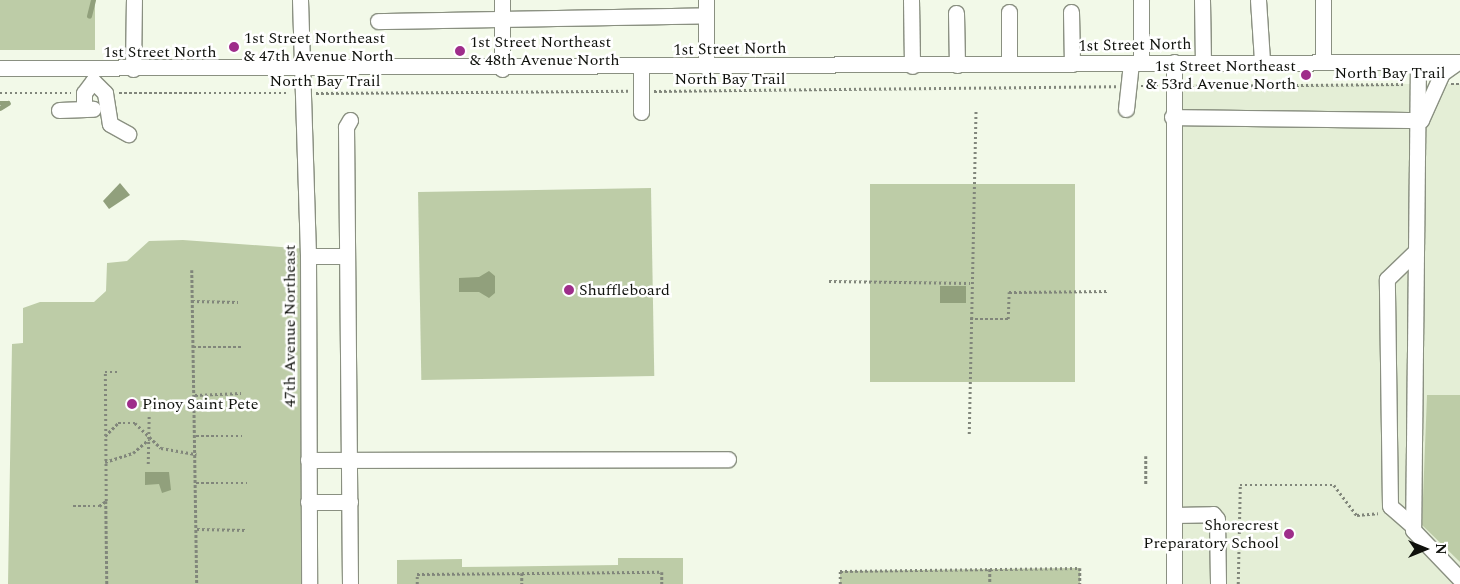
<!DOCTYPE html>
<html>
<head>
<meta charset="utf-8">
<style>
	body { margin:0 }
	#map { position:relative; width:1460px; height:584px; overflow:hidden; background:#f2f9e8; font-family:Spectral,serif }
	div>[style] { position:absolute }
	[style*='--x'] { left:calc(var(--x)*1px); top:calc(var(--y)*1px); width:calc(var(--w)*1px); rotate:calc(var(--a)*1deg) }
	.built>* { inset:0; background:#e4eed6; transform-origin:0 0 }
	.green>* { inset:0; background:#bdcca7; transform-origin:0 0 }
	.water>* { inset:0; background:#91a07c; transform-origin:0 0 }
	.stream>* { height:4.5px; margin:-2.25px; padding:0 2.25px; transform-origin:2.25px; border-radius:2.25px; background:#91a07c }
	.path>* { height:2.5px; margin-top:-1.25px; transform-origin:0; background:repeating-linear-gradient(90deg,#81867b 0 2.5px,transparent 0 5px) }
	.roads { filter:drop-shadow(1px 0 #8a9081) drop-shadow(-1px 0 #8a9081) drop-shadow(0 1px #8a9081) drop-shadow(0 -1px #8a9081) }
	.minor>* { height:15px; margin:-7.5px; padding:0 7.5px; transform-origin:7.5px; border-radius:7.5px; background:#fff }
	.dots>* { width:14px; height:14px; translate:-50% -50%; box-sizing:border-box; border:2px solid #fff; border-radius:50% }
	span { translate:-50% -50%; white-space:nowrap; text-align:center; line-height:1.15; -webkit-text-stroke:5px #fff; paint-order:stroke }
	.poi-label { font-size:16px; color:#0f110c }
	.left { translate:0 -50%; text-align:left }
	.right { translate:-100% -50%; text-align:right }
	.street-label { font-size:16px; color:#0f110c }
	.north { position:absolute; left:1400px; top:524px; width:50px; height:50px; -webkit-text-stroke:4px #fff; paint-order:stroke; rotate:90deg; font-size:14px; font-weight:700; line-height:20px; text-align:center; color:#0f110c }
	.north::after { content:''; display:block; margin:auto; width:18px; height:22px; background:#0f110c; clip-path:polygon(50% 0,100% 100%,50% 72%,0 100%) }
</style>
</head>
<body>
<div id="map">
	<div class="built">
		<i style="left:1460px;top:84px;width:500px;height:288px;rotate:90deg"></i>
	</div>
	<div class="green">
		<i style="left:0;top:0;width:95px;height:50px"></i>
		<i style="left:870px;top:184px;width:205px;height:198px"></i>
		<i style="left:651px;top:188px;width:188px;height:233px;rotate:89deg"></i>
		<i style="clip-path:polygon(183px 240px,308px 249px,309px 584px,8px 584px,12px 344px,23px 343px,23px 308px,40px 302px,94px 302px,106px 291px,107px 263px,127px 261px,149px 241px)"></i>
		<i style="clip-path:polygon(1427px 395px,1460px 395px,1460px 562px,1422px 525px)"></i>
		<i style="clip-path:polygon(618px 558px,683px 558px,683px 584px,397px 584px,397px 560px,462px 559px,462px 567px,618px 565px)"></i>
		<i style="clip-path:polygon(1080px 568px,1080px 584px,840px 584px,840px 571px)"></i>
	</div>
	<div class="water">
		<i style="clip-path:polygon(120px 183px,130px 195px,109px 209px,103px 201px)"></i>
		<i style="clip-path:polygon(489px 271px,495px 276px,495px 293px,489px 298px,479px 292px,459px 292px,459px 278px,479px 277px)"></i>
		<i style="left:940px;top:286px;width:26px;height:17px"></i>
		<i style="clip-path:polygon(145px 472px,169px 472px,171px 490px,162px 493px,159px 484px,145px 485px)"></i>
	</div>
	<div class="stream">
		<i style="--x:89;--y:16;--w:16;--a:-76"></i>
		<i style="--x:0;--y:103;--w:8;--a:0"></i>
		<i style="--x:0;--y:108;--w:9;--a:-32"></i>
	</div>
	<div class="path">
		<i style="--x:1451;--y:84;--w:9;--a:0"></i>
		<i style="--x:1141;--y:86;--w:20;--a:0"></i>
		<i style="--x:1186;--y:86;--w:217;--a:-0.5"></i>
		<i style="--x:654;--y:91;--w:462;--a:-0.6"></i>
		<i style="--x:0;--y:93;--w:71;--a:0"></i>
		<i style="--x:119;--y:93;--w:169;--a:0"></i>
		<i style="--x:316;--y:93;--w:312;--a:-0.4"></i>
		<i style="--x:192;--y:270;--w:314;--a:89.1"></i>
		<i style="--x:829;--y:281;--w:141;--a:0.8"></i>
		<i style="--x:192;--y:301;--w:46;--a:1.2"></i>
		<i style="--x:970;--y:319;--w:38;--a:0"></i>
		<i style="--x:1008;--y:319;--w:27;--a:-88"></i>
		<i style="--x:1009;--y:292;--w:99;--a:-0.6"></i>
		<i style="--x:193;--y:347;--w:48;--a:0"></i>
		<i style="--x:195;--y:395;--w:46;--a:-2.5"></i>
		<i style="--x:969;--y:434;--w:324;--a:-88.8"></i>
		<i style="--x:105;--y:436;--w:18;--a:-45"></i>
		<i style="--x:118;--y:423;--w:17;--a:0"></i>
		<i style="--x:135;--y:423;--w:36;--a:44"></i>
		<i style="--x:161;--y:448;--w:36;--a:10"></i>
		<i style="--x:196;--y:436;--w:46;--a:0"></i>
		<i style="--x:1146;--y:456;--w:29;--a:90"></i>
		<i style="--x:105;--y:462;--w:29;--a:-18"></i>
		<i style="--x:133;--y:453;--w:21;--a:-41"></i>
		<i style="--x:148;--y:464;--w:50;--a:-88.9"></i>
		<i style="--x:196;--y:483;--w:51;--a:0"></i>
		<i style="--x:106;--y:501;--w:83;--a:89.3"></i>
		<i style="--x:73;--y:506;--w:26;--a:0"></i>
		<i style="--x:99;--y:506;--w:9;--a:-36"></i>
		<i style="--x:106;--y:501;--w:129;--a:-90.4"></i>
		<i style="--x:105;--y:372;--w:13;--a:0"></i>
		<i style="--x:197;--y:529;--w:50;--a:1.1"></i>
		<i style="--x:990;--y:569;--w:15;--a:90"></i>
		<i style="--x:522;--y:573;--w:11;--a:90"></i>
		<i style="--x:417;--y:584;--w:10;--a:-90"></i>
		<i style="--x:417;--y:574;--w:245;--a:-0.5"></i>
		<i style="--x:662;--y:572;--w:12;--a:90"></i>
		<i style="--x:840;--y:584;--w:13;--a:-90"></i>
		<i style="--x:840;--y:571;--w:240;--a:-0.7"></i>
		<i style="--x:1080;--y:568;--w:16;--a:90"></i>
		<i style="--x:1238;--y:584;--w:99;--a:-88.8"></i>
		<i style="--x:1240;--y:485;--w:94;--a:0"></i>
		<i style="--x:1334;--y:485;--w:38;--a:53"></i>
		<i style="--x:1357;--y:515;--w:21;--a:-5"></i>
	</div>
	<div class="roads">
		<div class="minor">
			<i style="--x:300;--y:0;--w:256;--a:88.2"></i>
			<i style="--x:308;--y:256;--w:328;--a:89.8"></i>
			<i style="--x:502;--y:0;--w:69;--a:90"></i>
			<i style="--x:706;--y:0;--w:67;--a:90"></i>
			<i style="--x:911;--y:0;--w:66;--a:89.1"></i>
			<i style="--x:1141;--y:0;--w:63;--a:90"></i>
			<i style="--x:1202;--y:0;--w:62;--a:89.1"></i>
			<i style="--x:1258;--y:0;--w:61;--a:86.2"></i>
			<i style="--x:1323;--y:0;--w:61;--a:90"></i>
			<i style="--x:1009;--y:12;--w:52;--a:90"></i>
			<i style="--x:1071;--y:12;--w:52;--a:88.9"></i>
			<i style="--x:956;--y:13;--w:52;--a:88.9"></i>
			<i style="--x:378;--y:21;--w:328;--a:-1"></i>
			<i style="--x:1174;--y:62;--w:522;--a:90"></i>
			<i style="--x:1418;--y:62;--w:468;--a:90.6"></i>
			<i style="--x:1413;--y:530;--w:68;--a:46.2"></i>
			<i style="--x:0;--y:68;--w:1460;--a:-0.24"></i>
			<i style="--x:641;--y:68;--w:44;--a:90"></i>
			<i style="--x:133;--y:69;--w:69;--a:-89.2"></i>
			<i style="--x:84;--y:109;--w:16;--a:-90"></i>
			<i style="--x:84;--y:93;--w:15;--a:-53"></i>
			<i style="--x:93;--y:81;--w:17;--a:45"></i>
			<i style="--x:105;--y:93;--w:31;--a:81"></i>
			<i style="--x:110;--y:124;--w:21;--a:29"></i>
			<i style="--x:1126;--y:109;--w:46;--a:-83.8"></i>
			<i style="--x:59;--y:110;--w:34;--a:-2"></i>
			<i style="--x:1172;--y:117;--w:249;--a:0.7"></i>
			<i style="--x:1421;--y:120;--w:51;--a:-65.9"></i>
			<i style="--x:1442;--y:73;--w:19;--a:-35"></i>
			<i style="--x:308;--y:256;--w:38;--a:0"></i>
			<i style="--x:308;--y:460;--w:420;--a:-0.1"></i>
			<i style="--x:308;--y:502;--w:42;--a:0"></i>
			<i style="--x:1174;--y:515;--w:39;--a:-1"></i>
			<i style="--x:1213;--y:514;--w:6;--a:51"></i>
			<i style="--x:1217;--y:519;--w:65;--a:89.1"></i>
			<i style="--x:1413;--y:526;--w:30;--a:-139"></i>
			<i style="--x:1390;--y:506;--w:227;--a:-90.8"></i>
			<i style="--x:1387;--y:279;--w:40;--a:-44"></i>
			<i style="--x:350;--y:584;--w:457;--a:-90.5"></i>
			<i style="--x:346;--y:127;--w:8;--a:-60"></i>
		</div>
	</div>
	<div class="dots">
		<i style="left:234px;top:47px;background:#9e2d8a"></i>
		<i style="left:460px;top:51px;background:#9e2d8a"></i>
		<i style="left:1306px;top:75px;background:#9e2d8a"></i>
		<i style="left:569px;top:290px;background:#9e2d8a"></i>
		<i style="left:132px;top:404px;background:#9e2d8a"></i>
		<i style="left:1289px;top:534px;background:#9e2d8a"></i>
	</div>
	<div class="poi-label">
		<span class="left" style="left:244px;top:47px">1st Street Northeast<br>&amp; 47th Avenue North</span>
		<span class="left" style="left:470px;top:51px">1st Street Northeast<br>&amp; 48th Avenue North</span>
		<span class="right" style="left:1296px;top:75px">1st Street Northeast<br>&amp; 53rd Avenue North</span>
		<span class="left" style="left:579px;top:290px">Shuffleboard</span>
		<span class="left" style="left:142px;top:404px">Pinoy Saint Pete</span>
		<span class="right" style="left:1279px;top:534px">Shorecrest<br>Preparatory School</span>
	</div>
	<div class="street-label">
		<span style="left:1135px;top:45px;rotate:-1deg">1st Street North</span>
		<span style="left:730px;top:49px;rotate:-1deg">1st Street North</span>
		<span style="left:160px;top:52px">1st Street North</span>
		<span style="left:1390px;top:73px">North Bay Trail</span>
		<span style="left:730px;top:79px">North Bay Trail</span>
		<span style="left:325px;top:81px">North Bay Trail</span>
		<span style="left:290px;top:326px;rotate:-90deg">47th Avenue Northeast</span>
	</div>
	<div class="north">N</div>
</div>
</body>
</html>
